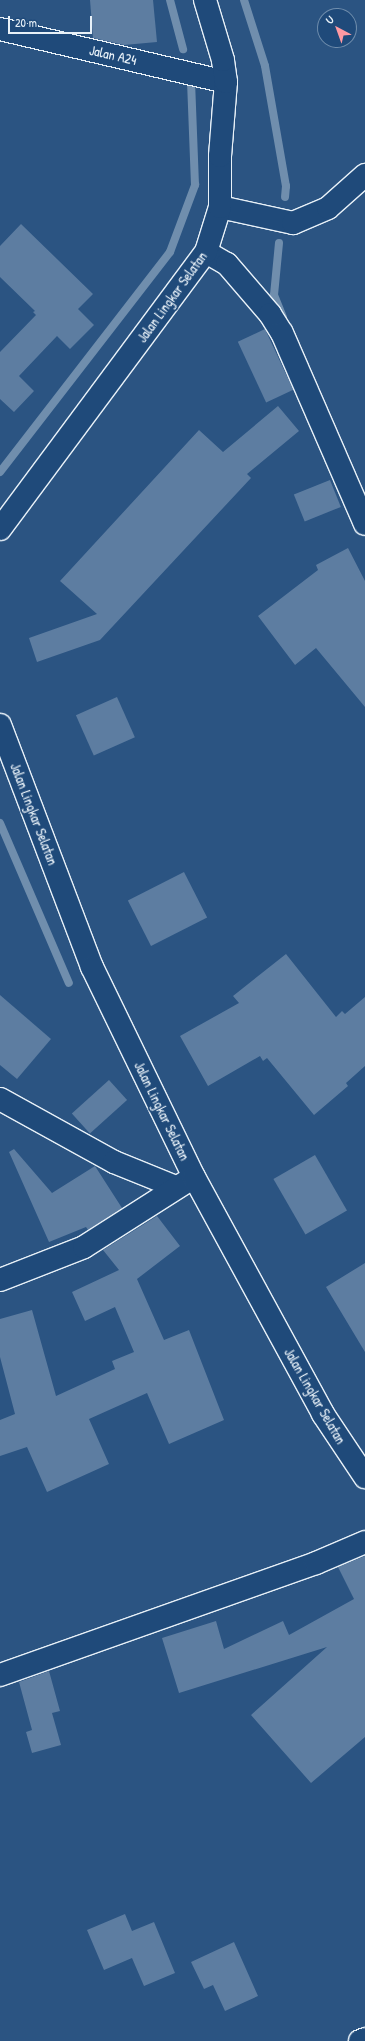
<!DOCTYPE html>
<html>
<head>
<meta charset="utf-8">
<style>
	body { margin:0 }
	#map { position:relative; width:365px; height:2041px; overflow:hidden; background:#2b5482; font-family:"Patrick Hand",sans-serif }
	div>[style] { position:absolute }
	[style*='--x'] { left:calc(var(--x)*1px); top:calc(var(--y)*1px); width:calc(var(--w)*1px); rotate:calc(var(--a)*1deg) }
	.stream>* { height:8px; margin:-4px; padding:0 4px; transform-origin:4px; border-radius:4px; background:#708ead }
	.building>* { inset:0; background:#5d7da1; transform-origin:0 0 }
	.roads { filter:drop-shadow(1px 0 #e8f1f8) drop-shadow(-1px 0 #e8f1f8) drop-shadow(0 1px #e8f1f8) drop-shadow(0 -1px #e8f1f8) }
	.minor>* { height:22px; margin:-11px; padding:0 11px; transform-origin:11px; border-radius:11px; background:#1f4a7a }
	.highway>* { height:22px; margin:-11px; padding:0 11px; transform-origin:11px; border-radius:11px; background:#1f4a7a }
	span { translate:-50% -50%; white-space:nowrap; text-align:center; line-height:1.15; -webkit-text-stroke:3.5px #1f4a7a; paint-order:stroke }
	.street-label { font-size:14px; color:#e8f1f8 }
	.north { position:absolute; left:317px; top:8px; width:40px; height:40px; box-sizing:border-box; background:#1f4a7a; border:1px solid #6f8dac; border-radius:50%; rotate:319deg; font-size:11px; font-weight:700; line-height:16px; text-align:center; color:#e8f1f8 }
	.north::after { content:''; display:block; margin:auto; width:14px; height:18px; background:#ff9aa2; clip-path:polygon(50% 0,100% 100%,50% 72%,0 100%) }
	.scale { position:absolute; left:8px; top:16px; width:84px; height:18px; box-sizing:border-box; border:2px solid #e8f1f8; border-top:0; padding-left:5px; font-size:12px; line-height:14px; white-space:nowrap; color:#e8f1f8; -webkit-text-stroke:3px #1f4a7a; paint-order:stroke }
</style>
</head>
<body>
<div id="map">
	<div class="stream">
		<i style="--x:170;--y:0;--w:51;--a:75.1"></i>
		<i style="--x:244;--y:0;--w:69;--a:72.3"></i>
		<i style="--x:265;--y:66;--w:122;--a:80.1"></i>
		<i style="--x:286;--y:186;--w:11;--a:95"></i>
		<i style="--x:279;--y:243;--w:52;--a:95.5"></i>
		<i style="--x:274;--y:295;--w:24;--a:68"></i>
		<i style="--x:0;--y:472;--w:278;--a:-52.3"></i>
		<i style="--x:170;--y:252;--w:72;--a:-69.5"></i>
		<i style="--x:195;--y:185;--w:106;--a:-92.2"></i>
		<i style="--x:0;--y:823;--w:174;--a:66.7"></i>
	</div>
	<div class="building">
		<i style="clip-path:polygon(90px 0,153px 0,157px 42px,124px 45px,93px 38px)"></i>
		<i style="clip-path:polygon(21px 224px,93px 294px,78px 309px,94px 325px,70px 349px,57px 336px,19px 376px,34px 391px,14px 412px,0 399px,0 352px,36px 315px,33px 312px,35px 311px,0 277px,0 246px)"></i>
		<i style="left:265px;top:329px;width:67px;height:30px;rotate:65deg"></i>
		<i style="clip-path:polygon(278px 406px,299px 431px,247px 474px,251px 478px,100px 640px,37px 662px,29px 638px,97px 614px,60px 581px,199px 430px,223px 452px)"></i>
		<i style="left:330px;top:480px;width:29px;height:39px;rotate:68deg"></i>
		<i style="clip-path:polygon(348px 548px,365px 581px,365px 707px,316px 648px,295px 665px,258px 616px,318px 570px,316px 565px)"></i>
		<i style="left:117px;top:697px;width:44px;height:45px;rotate:66deg"></i>
		<i style="left:184px;top:872px;width:51px;height:63px;rotate:63deg"></i>
		<i style="clip-path:polygon(286px 954px,336px 1017px,342px 1011px,345px 1014px,365px 997px,365px 1066px,346px 1083px,348px 1086px,314px 1115px,267px 1058px,263px 1061px,260px 1056px,208px 1086px,180px 1036px,239px 1003px,233px 996px)"></i>
		<i style="clip-path:polygon(0 995px,51px 1039px,17px 1079px,0 1065px)"></i>
		<i style="left:109px;top:1080px;width:27px;height:50px;rotate:48deg"></i>
		<i style="clip-path:polygon(14px 1149px,52px 1193px,95px 1166px,122px 1208px,88px 1230px,86px 1227px,49px 1242px,9px 1152px)"></i>
		<i style="left:315px;top:1155px;width:64px;height:48px;rotate:60deg"></i>
		<i style="clip-path:polygon(157px 1216px,180px 1246px,137px 1279px,164px 1340px,189px 1330px,224px 1420px,169px 1444px,147px 1393px,89px 1419px,109px 1464px,47px 1492px,27px 1447px,0 1456px,0 1420px,15px 1414px,0 1357px,0 1319px,32px 1310px,56px 1396px,115px 1369px,112px 1361px,134px 1352px,115px 1307px,85px 1321px,72px 1292px,119px 1270px,103px 1250px)"></i>
		<i style="clip-path:polygon(365px 1263px,365px 1352px,326px 1287px)"></i>
		<i style="clip-path:polygon(365px 1556px,365px 1737px,311px 1783px,251px 1715px,327px 1647px,179px 1693px,162px 1638px,216px 1621px,224px 1649px,283px 1621px,289px 1635px,354px 1599px,338px 1567px)"></i>
		<i style="clip-path:polygon(49px 1671px,60px 1711px,52px 1713px,61px 1745px,32px 1753px,26px 1732px,32px 1730px,19px 1682px)"></i>
		<i style="clip-path:polygon(125px 1914px,132px 1931px,154px 1922px,175px 1973px,144px 1986px,132px 1958px,104px 1970px,87px 1930px)"></i>
		<i style="clip-path:polygon(234px 1942px,258px 1996px,225px 2011px,213px 1985px,204px 1989px,191px 1962px)"></i>
	</div>
	<div class="roads">
		<div class="minor">
			<i style="--x:0;--y:29;--w:232;--a:13.2"></i>
			<i style="--x:220;--y:207;--w:75;--a:12.4"></i>
			<i style="--x:293;--y:223;--w:38;--a:-23"></i>
			<i style="--x:328;--y:208;--w:50;--a:-41.7"></i>
			<i style="--x:206;--y:252;--w:24;--a:30"></i>
			<i style="--x:227;--y:264;--w:66;--a:49.3"></i>
			<i style="--x:270;--y:314;--w:22;--a:58"></i>
			<i style="--x:282;--y:333;--w:208;--a:66.5"></i>
			<i style="--x:0;--y:1099;--w:130;--a:28.9"></i>
			<i style="--x:114;--y:1162;--w:67;--a:22"></i>
			<i style="--x:0;--y:1280;--w:90;--a:-21.4"></i>
			<i style="--x:84;--y:1247;--w:130;--a:-32.5"></i>
			<i style="--x:0;--y:1675;--w:335;--a:-19.5"></i>
			<i style="--x:316;--y:1563;--w:53;--a:-23.2"></i>
			<i style="--x:360;--y:2041;--w:5;--a:-22"></i>
		</div>
		<div class="highway">
			<i style="--x:0;--y:529;--w:345;--a:-53.4"></i>
			<i style="--x:206;--y:252;--w:47;--a:-72.7"></i>
			<i style="--x:220;--y:207;--w:51;--a:-90"></i>
			<i style="--x:220;--y:156;--w:74;--a:-85.4"></i>
			<i style="--x:226;--y:82;--w:22;--a:-98"></i>
			<i style="--x:223;--y:60;--w:63;--a:-106.7"></i>
			<i style="--x:0;--y:725;--w:259;--a:69.2"></i>
			<i style="--x:92;--y:967;--w:233;--a:64.1"></i>
			<i style="--x:194;--y:1177;--w:270;--a:61.4"></i>
			<i style="--x:323;--y:1414;--w:76;--a:56.3"></i>
		</div>
	</div>
	<div class="street-label">
		<span style="left:113px;top:55px;rotate:13deg">Jalan A24</span>
		<span style="left:172px;top:297px;rotate:-54deg">Jalan Lingkar Selatan</span>
		<span style="left:34px;top:814px;rotate:69deg">Jalan Lingkar Selatan</span>
		<span style="left:162px;top:1111px;rotate:64deg">Jalan Lingkar Selatan</span>
		<span style="left:315px;top:1396px;rotate:60deg">Jalan Lingkar Selatan</span>
	</div>
	<div class="north">U</div>
	<div class="scale">20 m</div>
</div>
</body>
</html>
